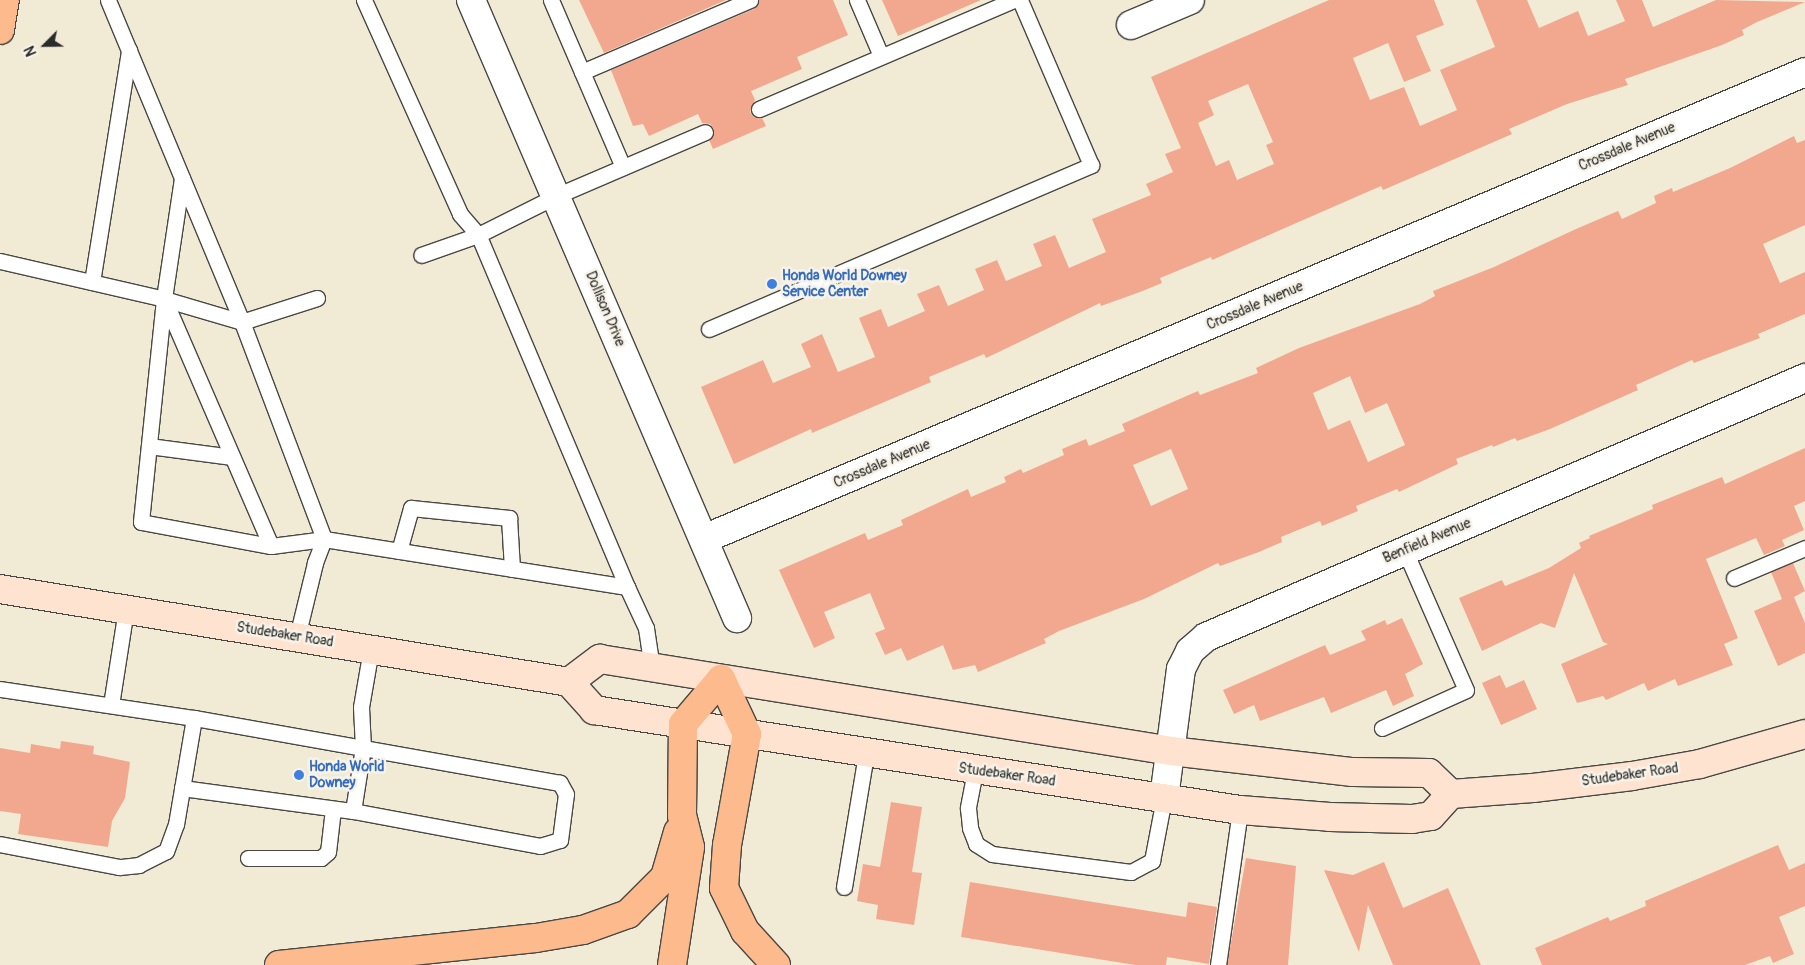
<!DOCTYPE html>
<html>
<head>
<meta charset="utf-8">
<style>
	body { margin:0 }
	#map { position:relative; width:1805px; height:965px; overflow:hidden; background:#f1ebd5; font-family:Pangolin,sans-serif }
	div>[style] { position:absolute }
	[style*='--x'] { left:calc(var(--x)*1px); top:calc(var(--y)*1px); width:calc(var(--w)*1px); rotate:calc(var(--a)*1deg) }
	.building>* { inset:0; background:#f2a88e }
	.roads { filter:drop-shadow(1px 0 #494844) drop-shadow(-1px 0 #494844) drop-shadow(0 1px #494844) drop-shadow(0 -1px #494844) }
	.service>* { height:15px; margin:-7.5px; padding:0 7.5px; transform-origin:7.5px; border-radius:7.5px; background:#fff }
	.minor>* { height:28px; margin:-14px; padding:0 14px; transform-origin:14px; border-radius:14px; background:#fff }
	.secondary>* { height:28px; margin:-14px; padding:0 14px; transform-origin:14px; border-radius:14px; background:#fee3d1 }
	.primary>* { height:28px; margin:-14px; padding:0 14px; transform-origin:14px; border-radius:14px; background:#fcba8d }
	.motorway>* { height:28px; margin:-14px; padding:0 14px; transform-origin:14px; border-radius:14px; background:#fcba8d }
	.dots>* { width:14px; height:14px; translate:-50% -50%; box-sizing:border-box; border:2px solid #f7f3e8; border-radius:50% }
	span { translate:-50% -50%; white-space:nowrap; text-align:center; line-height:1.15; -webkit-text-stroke:5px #f7f3e8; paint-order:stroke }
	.street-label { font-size:14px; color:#2b2b2b }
	.shop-label { font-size:14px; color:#366cbe; font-weight:700 }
	.left { translate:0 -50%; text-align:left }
	.north { position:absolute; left:20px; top:20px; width:50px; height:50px; -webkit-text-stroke:4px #f7f3e8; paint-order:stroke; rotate:247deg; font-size:14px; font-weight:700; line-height:20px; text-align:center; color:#2b2b2b }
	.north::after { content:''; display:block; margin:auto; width:18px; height:22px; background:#2b2b2b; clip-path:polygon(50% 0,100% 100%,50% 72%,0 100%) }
</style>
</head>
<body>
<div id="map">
	<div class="building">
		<i style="clip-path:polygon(579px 0,726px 0,604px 53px)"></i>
		<i style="clip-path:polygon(759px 0,833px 0,848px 35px,797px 57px,802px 69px,751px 91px,755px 100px,750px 112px,754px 117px,762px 118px,766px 126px,713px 149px,709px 140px,714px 129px,710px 124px,702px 123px,698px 114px,649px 136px,643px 124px,633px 126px,611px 70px,754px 9px)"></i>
		<i style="clip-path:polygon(882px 0,981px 0,898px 36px)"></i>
		<i style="clip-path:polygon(evenodd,1329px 0,1434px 0,1444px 25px,1416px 36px,1431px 71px,1404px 82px,1388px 43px,1353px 58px,1370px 100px,1404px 87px,1420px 126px,1457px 110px,1440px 70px,1495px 47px,1476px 0,1527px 0,1539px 28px,1578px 11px,1588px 36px,1625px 21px,1616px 0,1642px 0,1653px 27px,1716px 0,1805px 2px,1757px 22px,1742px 30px,1744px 35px,1722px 45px,1625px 79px,1628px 85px,1567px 104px,1509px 129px,1512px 134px,1411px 178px,1383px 190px,1381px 186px,1212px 260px,1211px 257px,1160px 278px,1162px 283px,1140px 292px,1101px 306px,1100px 303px,1005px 349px,986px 358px,984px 354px,929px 377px,931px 382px,812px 433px,811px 429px,734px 464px,701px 387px,763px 360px,773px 383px,811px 367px,801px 344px,822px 334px,838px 372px,875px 357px,859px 318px,881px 309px,888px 327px,925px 311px,917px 294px,939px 285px,948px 306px,984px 290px,975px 269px,997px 260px,1006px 281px,1042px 266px,1033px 244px,1055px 235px,1069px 268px,1106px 252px,1092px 219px,1151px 195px,1146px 184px,1173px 172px,1165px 154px,1181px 148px,1151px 77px,1329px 0,1248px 84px,1273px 142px,1266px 145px,1274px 164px,1237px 180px,1229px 160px,1216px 166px,1198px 123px,1214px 115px,1208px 101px,1248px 84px)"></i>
		<i style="clip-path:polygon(evenodd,1794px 136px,1797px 143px,1805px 140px,1805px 225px,1763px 244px,1780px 283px,1805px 272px,1805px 314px,1758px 334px,1760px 338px,1694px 363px,1692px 360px,1636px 385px,1638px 390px,1550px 429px,1517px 441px,1515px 438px,1493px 447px,1492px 445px,1456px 459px,1458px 464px,1399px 492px,1397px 489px,1356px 506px,1358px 511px,1322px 526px,1320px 521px,1281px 537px,1282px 542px,1259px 552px,1220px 566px,1218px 563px,1144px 599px,1059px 631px,1044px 639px,1046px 643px,978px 672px,975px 665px,953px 670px,943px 645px,907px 661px,901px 648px,885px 655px,875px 633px,885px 629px,870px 593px,824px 612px,835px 638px,814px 648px,779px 570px,865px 533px,868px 540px,903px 525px,901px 520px,968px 489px,971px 497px,1006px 482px,1004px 477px,1021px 469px,1023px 473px,1064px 455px,1062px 449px,1086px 439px,1089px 446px,1125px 431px,1122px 424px,1198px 391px,1200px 395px,1258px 373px,1256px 368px,1299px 348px,1420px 304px,1435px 296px,1433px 291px,1494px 267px,1576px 229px,1618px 211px,1622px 219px,1656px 203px,1654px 196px,1672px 188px,1673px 192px,1730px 168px,1794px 136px,1350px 376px,1365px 413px,1387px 403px,1405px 445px,1368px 462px,1350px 420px,1328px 430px,1313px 393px,1350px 376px,1794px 136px,1171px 449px,1188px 489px,1151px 506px,1133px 465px,1171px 449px)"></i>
		<i style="clip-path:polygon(1805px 448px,1805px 501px,1794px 506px,1804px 530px,1782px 540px,1785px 546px,1764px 555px,1756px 538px,1706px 559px,1738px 638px,1724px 644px,1733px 665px,1678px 686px,1675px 679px,1648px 691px,1644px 683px,1606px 700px,1603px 696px,1577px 703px,1561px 664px,1608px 644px,1603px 642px,1574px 573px,1555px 628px,1541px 623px,1482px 651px,1459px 598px,1502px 580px,1505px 586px,1549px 568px,1581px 548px,1579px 543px,1590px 538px,1589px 536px,1653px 509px,1652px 505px,1722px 477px,1725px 484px)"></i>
		<i style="clip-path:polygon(1793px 563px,1805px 591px,1794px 597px,1805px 623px,1805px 653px,1778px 666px,1754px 611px,1782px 599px,1771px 572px)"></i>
		<i style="clip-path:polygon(1402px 618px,1423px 664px,1405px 674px,1414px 696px,1393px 706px,1386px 690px,1331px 713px,1324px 697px,1260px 721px,1254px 705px,1234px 714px,1223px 690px,1325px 645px,1330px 655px,1366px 640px,1361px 631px,1385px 620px,1387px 625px)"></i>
		<i style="clip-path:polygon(1500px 675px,1506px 688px,1524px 680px,1537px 709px,1501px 725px,1482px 683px)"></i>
		<i style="clip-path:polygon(61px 741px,94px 746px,93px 754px,130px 762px,125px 798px,112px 821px,108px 847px,18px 834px,21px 814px,0 811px,0 748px,30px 753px,31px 744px,60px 749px)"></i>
		<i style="clip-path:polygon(891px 802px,922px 807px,912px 872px,922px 873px,914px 925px,876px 919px,878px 905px,857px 901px,863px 864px,880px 867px)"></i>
		<i style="clip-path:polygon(1778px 845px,1789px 870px,1805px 863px,1805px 906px,1779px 917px,1794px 954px,1773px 963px,1770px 956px,1745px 965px,1542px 965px,1535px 948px,1608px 917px,1610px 921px,1646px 906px,1645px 901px)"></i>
		<i style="clip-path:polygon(1246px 858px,1296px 866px,1288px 965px,1227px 965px)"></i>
		<i style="clip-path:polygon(1384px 862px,1403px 908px,1448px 888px,1481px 965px,1393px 965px,1368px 905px,1359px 952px,1324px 870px,1353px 875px)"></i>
		<i style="clip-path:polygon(970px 882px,1186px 917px,1188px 902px,1217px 907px,1209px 964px,1167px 957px,1166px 965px,1135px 965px,961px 937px)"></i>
	</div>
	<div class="roads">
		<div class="service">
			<i style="--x:364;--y:0;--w:235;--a:65.8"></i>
			<i style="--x:460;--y:214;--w:28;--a:49"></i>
			<i style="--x:478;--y:235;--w:87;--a:-26.6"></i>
			<i style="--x:556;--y:196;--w:162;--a:-23.2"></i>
			<i style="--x:551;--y:0;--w:182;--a:66.7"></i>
			<i style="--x:857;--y:0;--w:61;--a:66.8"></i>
			<i style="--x:582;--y:72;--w:183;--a:-23.2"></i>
			<i style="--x:759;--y:109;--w:276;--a:-23.2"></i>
			<i style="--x:182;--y:178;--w:122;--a:98.5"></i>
			<i style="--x:164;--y:299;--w:224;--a:95.9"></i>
			<i style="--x:141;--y:522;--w:132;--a:10.5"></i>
			<i style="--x:271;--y:546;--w:53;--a:-7.5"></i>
			<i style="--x:324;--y:539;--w:26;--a:111"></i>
			<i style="--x:315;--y:563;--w:76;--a:103.7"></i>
			<i style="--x:0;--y:261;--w:168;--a:13"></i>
			<i style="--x:164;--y:299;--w:81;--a:16.4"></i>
			<i style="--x:242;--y:322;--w:349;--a:-112.6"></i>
			<i style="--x:92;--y:282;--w:235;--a:-80.9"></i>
			<i style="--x:317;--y:298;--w:79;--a:162.3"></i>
			<i style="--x:242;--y:322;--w:232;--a:69.3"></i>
			<i style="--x:324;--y:539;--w:307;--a:9"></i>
			<i style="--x:627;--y:587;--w:382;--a:-112.9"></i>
			<i style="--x:478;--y:235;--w:60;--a:160.7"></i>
			<i style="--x:165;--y:301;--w:267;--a:66.6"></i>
			<i style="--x:709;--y:329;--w:416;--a:-23.2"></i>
			<i style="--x:1091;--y:165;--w:180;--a:-113.3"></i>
			<i style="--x:149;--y:446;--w:84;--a:7.5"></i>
			<i style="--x:399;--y:551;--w:45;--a:-74.4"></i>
			<i style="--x:411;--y:508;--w:99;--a:5.8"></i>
			<i style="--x:509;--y:518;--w:51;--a:86.6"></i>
			<i style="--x:1734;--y:578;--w:77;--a:-22.9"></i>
			<i style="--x:627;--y:587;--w:45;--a:65.1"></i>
			<i style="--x:646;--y:628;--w:40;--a:81.5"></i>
			<i style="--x:0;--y:689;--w:196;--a:8.5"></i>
			<i style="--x:194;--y:718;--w:108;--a:99.6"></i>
			<i style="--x:176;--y:824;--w:29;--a:110"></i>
			<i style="--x:166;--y:851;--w:30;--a:153"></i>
			<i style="--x:139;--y:865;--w:20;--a:174"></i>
			<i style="--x:119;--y:867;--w:121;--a:-169.1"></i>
			<i style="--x:111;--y:705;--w:97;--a:-81.1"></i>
			<i style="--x:1382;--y:728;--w:92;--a:-24.3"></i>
			<i style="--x:1466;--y:690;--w:152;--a:-113.7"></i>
			<i style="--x:975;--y:771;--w:38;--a:101"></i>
			<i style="--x:968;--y:808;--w:20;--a:84"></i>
			<i style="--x:970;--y:828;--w:17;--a:69"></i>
			<i style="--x:976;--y:844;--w:19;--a:32"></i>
			<i style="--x:992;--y:854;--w:140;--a:7.4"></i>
			<i style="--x:1131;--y:872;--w:24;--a:-28"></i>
			<i style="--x:1152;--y:861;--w:64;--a:-79.2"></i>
			<i style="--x:182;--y:788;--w:173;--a:7.7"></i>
			<i style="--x:353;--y:811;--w:190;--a:10.6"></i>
			<i style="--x:540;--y:846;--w:21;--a:-17"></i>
			<i style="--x:560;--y:840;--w:46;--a:-82.6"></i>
			<i style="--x:566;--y:794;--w:13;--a:-119"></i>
			<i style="--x:560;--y:783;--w:372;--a:-169.9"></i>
			<i style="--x:353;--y:811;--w:64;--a:-81"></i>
			<i style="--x:363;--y:748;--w:41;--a:-92.8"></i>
			<i style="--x:361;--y:707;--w:59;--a:-80.2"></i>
			<i style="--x:248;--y:858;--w:73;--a:0"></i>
			<i style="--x:321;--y:858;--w:9;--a:-41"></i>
			<i style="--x:328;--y:852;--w:43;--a:-83.4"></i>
			<i style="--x:844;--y:887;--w:135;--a:-80.6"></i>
			<i style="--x:1218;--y:965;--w:157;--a:-81.9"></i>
		</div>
		<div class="minor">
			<i style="--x:471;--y:0;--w:673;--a:66.71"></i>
			<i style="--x:1131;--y:25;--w:64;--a:-23"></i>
			<i style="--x:704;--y:539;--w:1196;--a:-22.98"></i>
			<i style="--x:1164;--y:798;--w:130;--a:-82.5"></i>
			<i style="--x:1181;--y:669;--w:20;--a:-63"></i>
			<i style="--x:1190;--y:651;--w:21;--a:-41"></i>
			<i style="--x:1206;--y:637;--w:653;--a:-23.38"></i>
		</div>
		<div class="secondary">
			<i style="--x:0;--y:589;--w:577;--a:9.28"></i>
			<i style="--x:569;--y:682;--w:38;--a:48"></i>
			<i style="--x:594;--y:710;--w:654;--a:8.8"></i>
			<i style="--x:1240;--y:810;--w:90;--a:4.4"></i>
			<i style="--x:1330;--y:817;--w:82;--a:1.4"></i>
			<i style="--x:1412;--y:819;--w:19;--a:-9"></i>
			<i style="--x:1431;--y:816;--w:30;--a:-48"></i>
			<i style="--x:1451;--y:794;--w:82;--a:-4.2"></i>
			<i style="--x:1533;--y:788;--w:100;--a:-6.9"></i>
			<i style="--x:1632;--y:776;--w:69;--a:-10"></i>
			<i style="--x:1700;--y:764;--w:109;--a:-15.9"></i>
			<i style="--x:569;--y:682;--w:39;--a:-37"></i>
			<i style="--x:600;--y:659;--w:578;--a:9.15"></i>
			<i style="--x:1171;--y:751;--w:183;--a:6.6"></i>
			<i style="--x:1353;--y:772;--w:76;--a:0.8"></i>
			<i style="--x:1429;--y:773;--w:30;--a:44"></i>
		</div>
		<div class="primary">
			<i style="--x:0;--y:30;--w:30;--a:-81"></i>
		</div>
		<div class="motorway">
			<i style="--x:279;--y:965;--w:258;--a:-6"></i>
			<i style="--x:536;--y:938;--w:48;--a:-9.7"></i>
			<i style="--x:583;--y:930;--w:48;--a:-19.6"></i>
			<i style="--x:628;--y:914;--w:52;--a:-45"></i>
			<i style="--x:665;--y:877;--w:47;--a:-73.9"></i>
			<i style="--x:672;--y:965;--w:119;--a:-81.3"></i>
			<i style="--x:690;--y:847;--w:32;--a:-104"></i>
			<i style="--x:682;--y:816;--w:92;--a:-89.4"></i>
			<i style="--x:683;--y:724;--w:59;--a:-49.8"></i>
			<i style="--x:721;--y:679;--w:61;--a:64.7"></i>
			<i style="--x:747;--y:734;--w:113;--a:100.2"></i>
			<i style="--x:727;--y:845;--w:43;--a:94"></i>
			<i style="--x:724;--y:888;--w:48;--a:64"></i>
			<i style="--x:745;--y:931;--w:46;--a:47.6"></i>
		</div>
	</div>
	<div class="dots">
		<i style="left:772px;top:284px;background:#3f7fe0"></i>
		<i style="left:299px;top:775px;background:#3f7fe0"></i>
	</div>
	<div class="street-label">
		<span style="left:1627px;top:147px;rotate:-23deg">Crossdale Avenue</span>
		<span style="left:1255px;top:306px;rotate:-23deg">Crossdale Avenue</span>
		<span style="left:605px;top:309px;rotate:67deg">Dollison Drive</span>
		<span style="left:882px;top:464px;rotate:-23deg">Crossdale Avenue</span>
		<span style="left:1427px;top:541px;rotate:-23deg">Benfield Avenue</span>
		<span style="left:285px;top:635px;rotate:9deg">Studebaker Road</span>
		<span style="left:1007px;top:775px;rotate:8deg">Studebaker Road</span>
		<span style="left:1630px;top:775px;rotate:-8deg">Studebaker Road</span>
	</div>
	<div class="shop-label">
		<span class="left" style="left:782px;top:284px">Honda World Downey<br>Service Center</span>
		<span class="left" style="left:309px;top:775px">Honda World<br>Downey</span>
	</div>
	<div class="north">N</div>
</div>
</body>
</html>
